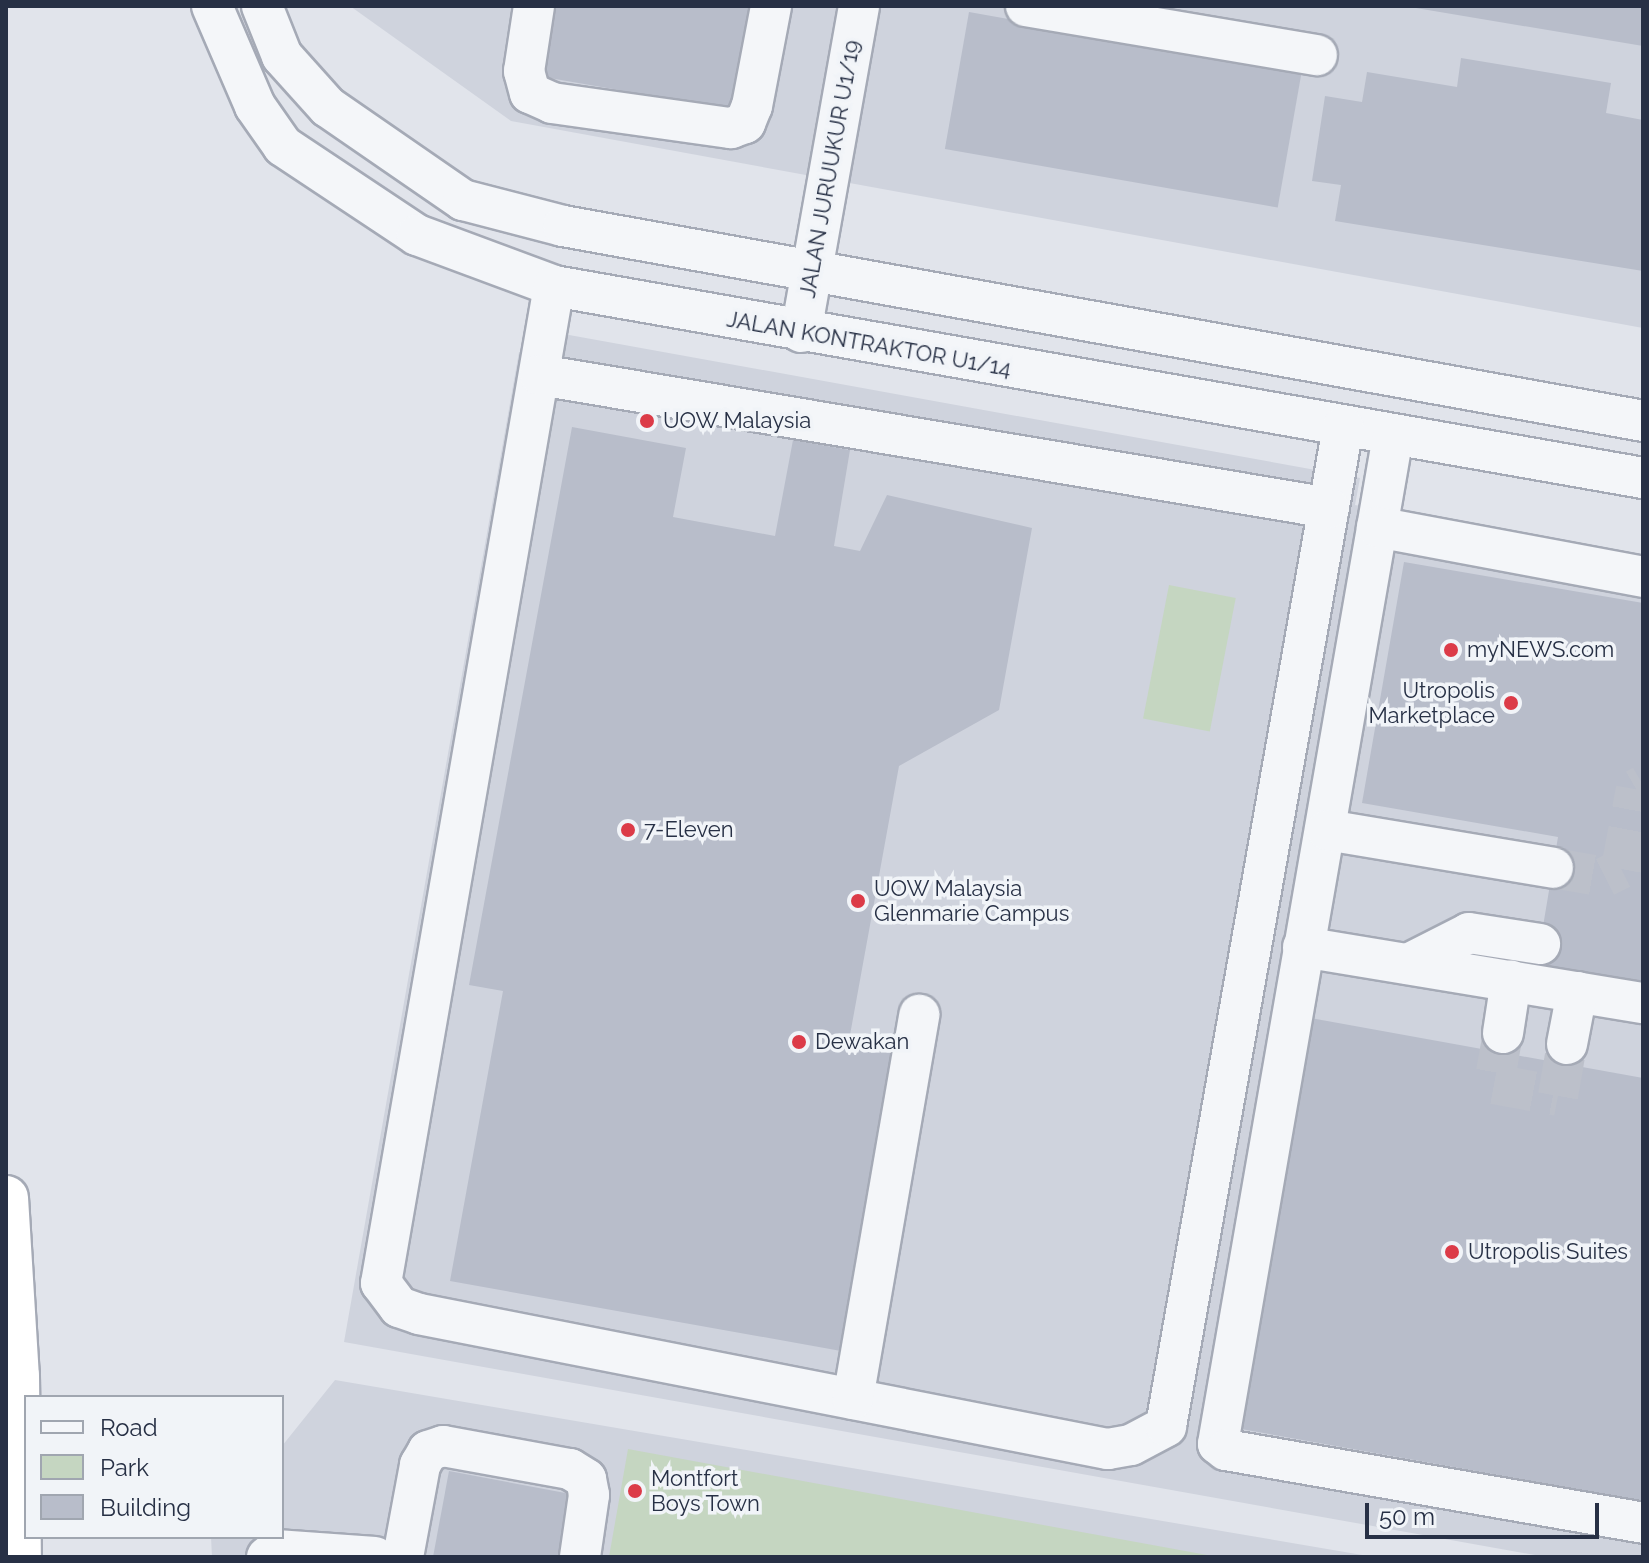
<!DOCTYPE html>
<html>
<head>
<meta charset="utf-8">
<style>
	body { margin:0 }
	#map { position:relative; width:1649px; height:1563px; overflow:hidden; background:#e1e4eb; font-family:Raleway,sans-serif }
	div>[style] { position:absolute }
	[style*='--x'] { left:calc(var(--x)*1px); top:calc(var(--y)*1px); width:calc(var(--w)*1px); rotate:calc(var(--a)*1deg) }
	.built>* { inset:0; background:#cfd3dd }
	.green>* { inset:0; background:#c5d6c1; transform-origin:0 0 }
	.building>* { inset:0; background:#b8bdca; transform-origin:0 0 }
	.minor-tunnel>* { height:40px; margin-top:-20px; transform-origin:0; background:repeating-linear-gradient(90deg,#bcc0ca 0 40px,transparent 0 60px) }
	.roads { filter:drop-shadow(2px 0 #a5aab6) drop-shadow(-2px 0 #a5aab6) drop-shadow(0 2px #a5aab6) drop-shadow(0 -2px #a5aab6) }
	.minor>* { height:40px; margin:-20px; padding:0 20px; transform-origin:20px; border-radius:20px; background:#f4f6f9 }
	.highway>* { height:44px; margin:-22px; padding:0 22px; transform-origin:22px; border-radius:22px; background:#fff }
	.dots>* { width:22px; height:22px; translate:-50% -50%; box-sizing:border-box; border:4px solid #f1f4f8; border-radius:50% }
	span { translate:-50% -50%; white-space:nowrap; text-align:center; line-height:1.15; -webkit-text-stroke:7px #f1f4f8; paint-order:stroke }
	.street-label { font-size:22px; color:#273045 }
	.poi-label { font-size:22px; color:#273045 }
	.left { translate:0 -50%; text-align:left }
	.right { translate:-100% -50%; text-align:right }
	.frame { position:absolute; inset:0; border:8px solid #273045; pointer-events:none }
	.legend { position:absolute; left:24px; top:1395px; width:260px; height:144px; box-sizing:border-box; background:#f1f4f8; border:2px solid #a0a6b0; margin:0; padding:10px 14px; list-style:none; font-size:24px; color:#273045 }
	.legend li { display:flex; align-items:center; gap:16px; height:40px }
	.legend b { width:40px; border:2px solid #a0a6b0 }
	.scale { position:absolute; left:1365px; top:1503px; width:234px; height:36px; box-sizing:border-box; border:4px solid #273045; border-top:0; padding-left:10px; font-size:24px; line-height:28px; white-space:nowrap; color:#273045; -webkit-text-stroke:6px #f1f4f8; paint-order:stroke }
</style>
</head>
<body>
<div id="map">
	<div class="built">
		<i style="clip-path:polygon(350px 6px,1643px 6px,1643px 328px,511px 121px)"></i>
		<i style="clip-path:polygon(536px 329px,1360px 478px,1355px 505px,1643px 557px,1643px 1557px,1546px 1557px,344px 1342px,519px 352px,531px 354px)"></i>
		<i style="clip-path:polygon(335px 1380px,1374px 1557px,212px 1557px,211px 1537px,282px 1537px,282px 1446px)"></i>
	</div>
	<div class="green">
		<i style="left:1169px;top:585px;width:68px;height:136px;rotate:11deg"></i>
		<i style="clip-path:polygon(628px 1449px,1218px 1557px,609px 1557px)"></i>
	</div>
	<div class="building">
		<i style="clip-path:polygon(551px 6px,751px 6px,734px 110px,538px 76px)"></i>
		<i style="clip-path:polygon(1416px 6px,1643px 6px,1643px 46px,1416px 8px)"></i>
		<i style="left:969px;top:12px;width:338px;height:139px;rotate:10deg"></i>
		<i style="clip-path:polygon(1461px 58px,1611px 83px,1606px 113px,1643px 120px,1643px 271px,1335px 221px,1341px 185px,1312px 181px,1325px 96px,1362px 102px,1367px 72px,1457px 87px)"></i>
		<i style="clip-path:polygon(572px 427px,686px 448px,673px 517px,775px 536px,793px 440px,850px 450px,834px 546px,860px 551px,887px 495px,1032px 528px,999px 710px,899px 766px,850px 1035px,896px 1043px,841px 1351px,450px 1281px,503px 991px,469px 985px)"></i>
		<i style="clip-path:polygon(1404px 562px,1643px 603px,1643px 987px,1536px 968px,1558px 837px,1362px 803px)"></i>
		<i style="clip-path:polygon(1305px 1017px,1643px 1078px,1643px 1501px,1230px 1427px)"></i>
		<i style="clip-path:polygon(449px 1471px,576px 1495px,564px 1557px,433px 1557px)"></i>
	</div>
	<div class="minor-tunnel">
		<i style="--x:1553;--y:868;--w:53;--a:9.8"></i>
		<i style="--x:1605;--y:877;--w:18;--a:-27"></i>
		<i style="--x:1621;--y:869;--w:81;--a:-79.4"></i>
		<i style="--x:1636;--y:789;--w:8;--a:-30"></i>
		<i style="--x:1503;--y:1033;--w:52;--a:100"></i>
		<i style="--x:1494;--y:1084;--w:65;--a:10.6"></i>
		<i style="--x:1558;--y:1096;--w:53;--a:-80.2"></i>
	</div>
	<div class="roads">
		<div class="minor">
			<i style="--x:212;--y:6;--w:109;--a:66.7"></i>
			<i style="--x:255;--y:106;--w:49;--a:55"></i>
			<i style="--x:283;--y:146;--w:161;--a:33.6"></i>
			<i style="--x:417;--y:235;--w:146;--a:20.4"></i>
			<i style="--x:554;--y:286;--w:1106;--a:10"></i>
			<i style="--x:262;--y:6;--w:54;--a:68.2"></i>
			<i style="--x:282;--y:56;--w:69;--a:48"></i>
			<i style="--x:328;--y:107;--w:164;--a:34.6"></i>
			<i style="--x:463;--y:200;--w:103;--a:14.6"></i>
			<i style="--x:563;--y:226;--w:1097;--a:10.23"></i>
			<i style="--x:534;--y:6;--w:66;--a:98.7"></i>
			<i style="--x:524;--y:71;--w:23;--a:75"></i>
			<i style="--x:530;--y:93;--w:24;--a:24"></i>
			<i style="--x:552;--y:103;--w:181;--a:8"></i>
			<i style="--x:731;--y:128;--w:15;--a:-20"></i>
			<i style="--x:745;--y:123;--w:18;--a:-68"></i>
			<i style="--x:752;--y:106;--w:102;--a:-79.2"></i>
			<i style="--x:1026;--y:6;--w:295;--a:9.6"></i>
			<i style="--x:554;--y:286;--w:1012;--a:99.84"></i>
			<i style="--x:381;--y:1283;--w:30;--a:53"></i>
			<i style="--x:399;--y:1307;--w:21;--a:19"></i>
			<i style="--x:419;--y:1314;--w:702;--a:11.09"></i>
			<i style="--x:1108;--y:1449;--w:23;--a:-10"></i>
			<i style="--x:1131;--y:1445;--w:40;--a:-28"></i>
			<i style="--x:1166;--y:1426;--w:1015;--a:-79.95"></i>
			<i style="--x:801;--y:332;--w:331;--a:-79.9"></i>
			<i style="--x:540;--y:375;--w:800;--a:9.57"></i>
			<i style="--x:1393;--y:436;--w:1023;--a:99.85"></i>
			<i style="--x:1218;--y:1444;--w:10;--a:37"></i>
			<i style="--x:1226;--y:1450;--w:423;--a:9.9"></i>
			<i style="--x:1377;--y:527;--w:271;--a:10.6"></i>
			<i style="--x:1327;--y:830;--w:229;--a:9.5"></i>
			<i style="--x:1303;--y:947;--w:345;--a:9.4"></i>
			<i style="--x:1408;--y:964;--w:68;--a:-26.9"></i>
			<i style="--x:1469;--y:933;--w:72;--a:8.8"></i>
			<i style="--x:1503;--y:1033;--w:53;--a:-81.3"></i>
			<i style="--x:1567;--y:1044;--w:53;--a:-79.1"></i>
			<i style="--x:853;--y:1399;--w:390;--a:-80.2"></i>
			<i style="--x:267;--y:1557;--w:11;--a:-38"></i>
			<i style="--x:276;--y:1550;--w:99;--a:4"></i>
			<i style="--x:403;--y:1557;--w:94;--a:-79.5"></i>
			<i style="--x:420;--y:1465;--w:16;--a:-60"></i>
			<i style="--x:428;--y:1451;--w:16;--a:-18"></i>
			<i style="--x:443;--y:1446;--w:129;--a:10.3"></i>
			<i style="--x:570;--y:1469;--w:19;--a:32"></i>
			<i style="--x:586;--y:1479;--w:16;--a:79"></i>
			<i style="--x:589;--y:1495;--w:63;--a:98.3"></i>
		</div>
		<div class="highway">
			<i style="--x:6;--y:1198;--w:178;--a:86.5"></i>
			<i style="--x:17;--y:1376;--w:181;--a:89.4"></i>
		</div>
	</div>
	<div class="dots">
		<i style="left:647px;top:421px;background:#dc3b48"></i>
		<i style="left:1451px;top:650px;background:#dc3b48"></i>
		<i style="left:1511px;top:703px;background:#dc3b48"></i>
		<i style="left:628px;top:830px;background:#dc3b48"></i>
		<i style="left:858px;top:901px;background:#dc3b48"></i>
		<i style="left:799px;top:1042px;background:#dc3b48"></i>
		<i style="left:1452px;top:1252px;background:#dc3b48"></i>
		<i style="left:635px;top:1491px;background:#dc3b48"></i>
	</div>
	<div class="street-label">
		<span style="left:830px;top:169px;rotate:-80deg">JALAN JURUUKUR U1/19</span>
		<span style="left:869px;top:344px;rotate:10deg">JALAN KONTRAKTOR U1/14</span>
	</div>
	<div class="poi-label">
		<span class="left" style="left:663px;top:421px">UOW Malaysia</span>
		<span class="left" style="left:1467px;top:650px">myNEWS.com</span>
		<span class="right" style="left:1495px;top:703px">Utropolis<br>Marketplace</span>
		<span class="left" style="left:644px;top:830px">7-Eleven</span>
		<span class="left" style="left:874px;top:901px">UOW Malaysia<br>Glenmarie Campus</span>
		<span class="left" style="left:815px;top:1042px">Dewakan</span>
		<span class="left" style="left:1468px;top:1252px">Utropolis Suites</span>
		<span class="left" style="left:651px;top:1491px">Montfort<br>Boys Town</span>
	</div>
	<div class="frame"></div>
	<ul class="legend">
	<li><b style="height:10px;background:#f4f6f9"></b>Road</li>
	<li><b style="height:22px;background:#c5d6c1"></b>Park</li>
	<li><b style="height:22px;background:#b8bdca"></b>Building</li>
	</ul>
	<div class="scale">50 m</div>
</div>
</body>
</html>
